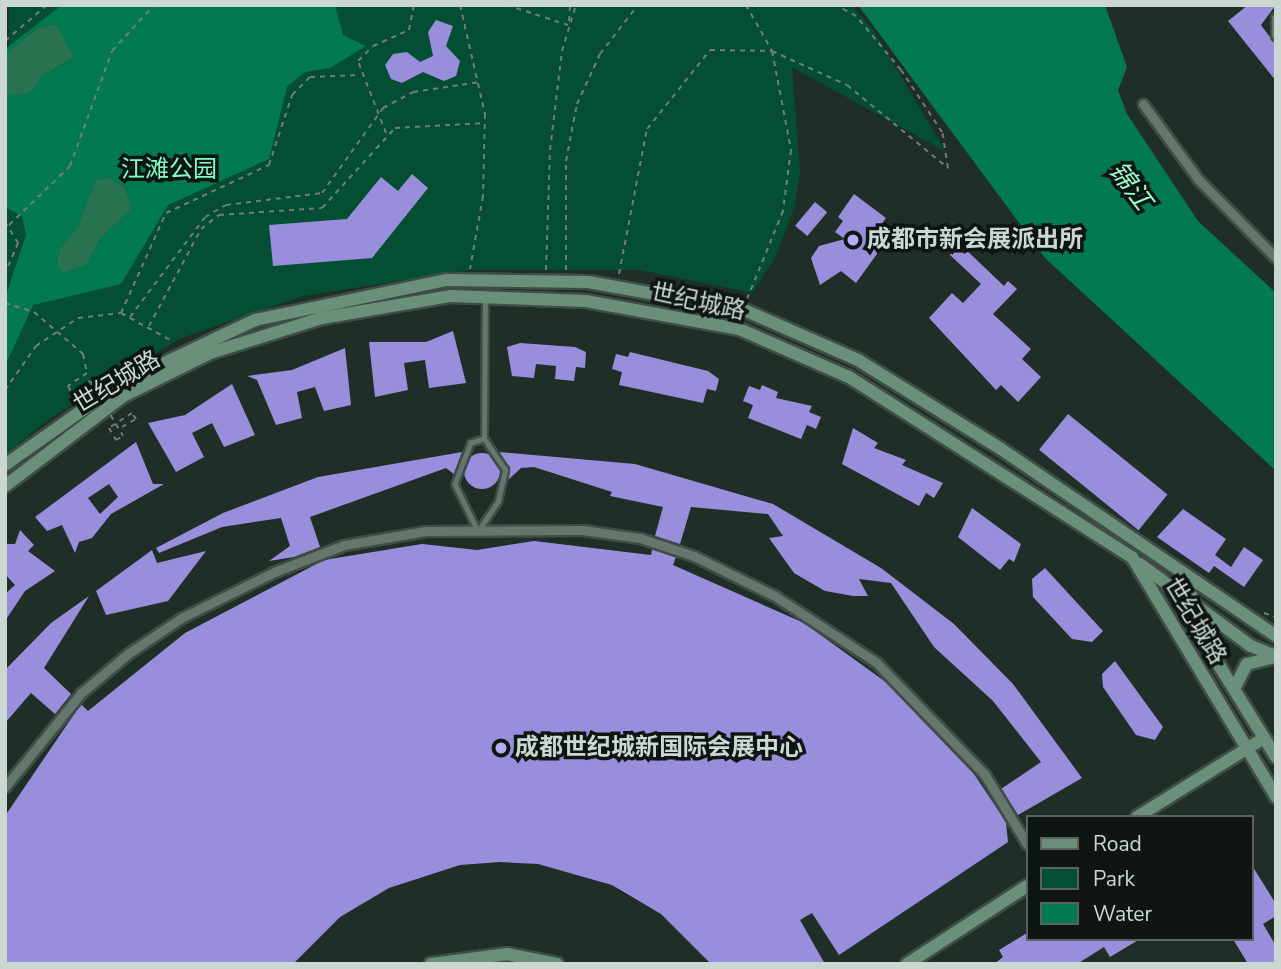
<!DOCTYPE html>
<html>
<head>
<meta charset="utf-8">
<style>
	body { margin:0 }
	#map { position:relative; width:1281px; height:969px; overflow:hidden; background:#1f2f27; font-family:"Nunito Sans","Noto Sans SC",sans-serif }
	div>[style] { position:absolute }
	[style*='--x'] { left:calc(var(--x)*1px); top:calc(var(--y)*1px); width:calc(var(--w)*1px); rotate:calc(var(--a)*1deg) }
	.green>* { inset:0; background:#044f33 }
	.forest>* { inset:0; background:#287252 }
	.water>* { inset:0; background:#027950 }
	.building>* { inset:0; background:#998edc; transform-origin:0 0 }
	.round { border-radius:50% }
	.path>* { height:2px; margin-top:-1px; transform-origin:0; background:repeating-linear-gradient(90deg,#717e78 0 5px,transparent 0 10px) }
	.roads { filter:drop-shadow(2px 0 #3f4d46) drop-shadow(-2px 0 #3f4d46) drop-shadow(0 2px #3f4d46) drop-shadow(0 -2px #3f4d46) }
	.lane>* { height:4.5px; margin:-2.25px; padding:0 2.25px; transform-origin:2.25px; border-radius:2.25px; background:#65776d }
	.street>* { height:9px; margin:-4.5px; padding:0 4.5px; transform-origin:4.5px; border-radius:4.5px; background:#65776d }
	.secondary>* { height:12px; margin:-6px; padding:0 6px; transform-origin:6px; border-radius:6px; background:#6a907c }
	.path-bridge>* { height:2px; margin-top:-1px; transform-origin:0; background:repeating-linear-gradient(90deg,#717e78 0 5px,transparent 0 10px) }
	.dots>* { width:19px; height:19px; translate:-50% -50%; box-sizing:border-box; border:4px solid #0e1512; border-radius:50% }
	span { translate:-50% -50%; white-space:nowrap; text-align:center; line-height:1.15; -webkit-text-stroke:7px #0e1512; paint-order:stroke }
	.park-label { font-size:24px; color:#80ffc3 }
	.poi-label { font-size:24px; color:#cdd7d2; font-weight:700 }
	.left { translate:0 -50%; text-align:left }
	.street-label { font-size:24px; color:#cdd7d2 }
	.water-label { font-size:26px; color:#9cfccc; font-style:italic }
	.frame { position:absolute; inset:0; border:7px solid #cdd7d2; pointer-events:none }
	.legend { position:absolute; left:1026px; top:815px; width:228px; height:126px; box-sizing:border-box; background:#0e1512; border:2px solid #5a635f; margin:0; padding:9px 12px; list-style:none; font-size:21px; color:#cdd7d2 }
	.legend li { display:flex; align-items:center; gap:14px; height:35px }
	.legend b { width:35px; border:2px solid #5a635f }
</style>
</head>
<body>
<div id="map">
	<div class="green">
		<i style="clip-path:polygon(9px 5px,851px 5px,874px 31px,946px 152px,792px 67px,800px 171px,795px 205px,775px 258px,752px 293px,640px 270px,470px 270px,303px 296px,179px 339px,46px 421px,5px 455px)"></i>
	</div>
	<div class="forest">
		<i style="clip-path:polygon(57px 24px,74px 57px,46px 74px,29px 94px,7px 96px,5px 55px,37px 28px)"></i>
		<i style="clip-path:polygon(108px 177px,125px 187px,132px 209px,100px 239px,87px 265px,63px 273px,56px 266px,60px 248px,78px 226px,95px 180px)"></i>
	</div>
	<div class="water">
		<i style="clip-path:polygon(evenodd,62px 5px,335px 5px,343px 35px,366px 46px,330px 68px,305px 72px,287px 87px,269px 159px,168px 205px,121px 284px,33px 305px,5px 366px,5px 298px,26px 235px,22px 216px,5px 207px,5px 95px,29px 94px,40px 78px,74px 57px,57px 24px,37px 28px,5px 55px,5px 49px,62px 5px,108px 177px,125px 187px,132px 209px,100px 239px,87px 265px,63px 273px,56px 265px,60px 248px,78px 226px,95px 180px,108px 177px)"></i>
		<i style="clip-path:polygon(858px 5px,1105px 5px,1127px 67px,1118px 90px,1127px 114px,1198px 221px,1276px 293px,1276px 471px,1045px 258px)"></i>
	</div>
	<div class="building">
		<i style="clip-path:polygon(1248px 5px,1276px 5px,1261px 25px,1276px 45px,1276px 81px,1228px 21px)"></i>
		<i style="clip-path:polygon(436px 20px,453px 26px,446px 46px,460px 61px,456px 76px,444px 81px,423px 72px,402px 83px,391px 79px,385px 65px,393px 54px,407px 52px,420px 62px,433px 56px,428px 32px)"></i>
		<i style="clip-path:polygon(412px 174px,428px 188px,372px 258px,273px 266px,269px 225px,347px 219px,381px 177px,398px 191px)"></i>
		<i style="clip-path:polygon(854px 194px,886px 218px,871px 239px,882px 247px,856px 283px,841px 271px,820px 285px,811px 258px,819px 246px,845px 239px,835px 232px,843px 221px,838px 217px)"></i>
		<i style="left:815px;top:202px;width:16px;height:31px;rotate:40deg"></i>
		<i style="clip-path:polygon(960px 244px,1004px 286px,1008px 281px,1017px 289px,993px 314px,1031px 349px,1022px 359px,1041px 377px,1018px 402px,1001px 385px,996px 390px,929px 318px,952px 293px,963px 303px,981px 284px,950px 255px)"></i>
		<i style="clip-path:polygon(453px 331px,466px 383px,429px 388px,425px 360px,404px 363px,408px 390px,375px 397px,369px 342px,426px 342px)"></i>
		<i style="clip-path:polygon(520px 343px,575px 347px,586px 352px,585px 368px,576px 367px,574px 381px,555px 379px,556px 366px,536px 364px,534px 378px,512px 376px,507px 347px)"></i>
		<i style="clip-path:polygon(345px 348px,351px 405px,324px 411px,315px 387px,297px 392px,302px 418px,276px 425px,257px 380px,247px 376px,292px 370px)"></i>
		<i style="clip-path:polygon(630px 352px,708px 371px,719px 379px,716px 391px,707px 389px,703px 403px,619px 385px,622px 372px,612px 369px,616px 354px,628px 357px)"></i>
		<i style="clip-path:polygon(232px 384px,255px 435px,224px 447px,212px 423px,192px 433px,204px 457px,176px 472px,148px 423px,185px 415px)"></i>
		<i style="clip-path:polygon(762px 385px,778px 392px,776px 398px,812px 406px,809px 412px,821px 417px,816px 429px,807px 425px,801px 439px,748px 418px,753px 405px,743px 401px,749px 386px,760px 390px)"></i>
		<i style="left:1068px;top:414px;width:128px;height:46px;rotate:39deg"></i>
		<i style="clip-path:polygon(853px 428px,878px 443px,874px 448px,906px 460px,902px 465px,943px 483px,934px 498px,926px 493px,919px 506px,842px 464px)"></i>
		<i style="clip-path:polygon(evenodd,136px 442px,153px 484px,164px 484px,111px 514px,92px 538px,79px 542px,75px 553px,62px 525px,47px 531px,35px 517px,136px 442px,109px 484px,118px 497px,100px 514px,88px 498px,109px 484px)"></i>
		<i style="clip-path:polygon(462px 452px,454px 474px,446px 468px,310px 517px,320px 547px,294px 557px,269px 561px,290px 546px,281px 518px,222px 527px,159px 553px,156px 548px,223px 513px,318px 477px)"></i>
		<i style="clip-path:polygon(499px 452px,635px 464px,773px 504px,881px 568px,954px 624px,1013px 684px,1082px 778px,1018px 815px,1001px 789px,1041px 762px,993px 701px,934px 647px,891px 583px,859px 579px,868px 596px,853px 596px,825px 591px,794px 573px,769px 538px,783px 536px,768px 514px,691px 507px,680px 544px,655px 536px,663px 507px,610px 496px,612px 492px,534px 467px,521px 468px,508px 480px,510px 469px)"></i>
		<i class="round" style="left:464px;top:453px;width:36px;height:36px"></i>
		<i style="clip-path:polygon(972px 508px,1021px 544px,1014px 562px,1009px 559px,1000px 570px,958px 537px)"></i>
		<i style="clip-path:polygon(1183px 509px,1226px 539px,1215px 555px,1231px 567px,1244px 547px,1263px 560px,1244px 587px,1214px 566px,1209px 573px,1157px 537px)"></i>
		<i style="clip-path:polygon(20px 530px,34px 545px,28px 551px,55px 571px,25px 591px,5px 621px,5px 594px,15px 585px,5px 574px,5px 544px,15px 544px)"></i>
		<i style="clip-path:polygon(534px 541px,651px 555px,652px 549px,676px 557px,673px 565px,804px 623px,887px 683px,974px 774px,1006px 822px,1008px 842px,839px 955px,812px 913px,800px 920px,825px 964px,711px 964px,661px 914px,612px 885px,538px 864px,500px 862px,460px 865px,389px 888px,340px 917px,293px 964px,5px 964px,5px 816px,81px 704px,88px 711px,185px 633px,324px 560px,422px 544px,477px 550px)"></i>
		<i style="clip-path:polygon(152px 550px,157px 563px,206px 551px,168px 601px,106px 615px,96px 591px)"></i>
		<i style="clip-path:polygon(1045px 568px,1103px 631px,1092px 642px,1072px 639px,1033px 597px,1032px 579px)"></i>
		<i style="clip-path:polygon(89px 596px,44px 668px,71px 694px,55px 714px,31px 693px,5px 723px,5px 670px,51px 623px)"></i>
		<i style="clip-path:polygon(1115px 661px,1163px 727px,1155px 740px,1136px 735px,1103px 687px,1102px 674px)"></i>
		<i style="clip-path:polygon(1251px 864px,1276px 904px,1276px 916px,1263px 924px,1276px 946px,1276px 964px,1248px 964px,1233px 939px,1251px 939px)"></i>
		<i style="clip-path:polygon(1027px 933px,1027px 939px,1140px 939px,1110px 957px,1104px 947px,1077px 964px,994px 964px,1003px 957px,999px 950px)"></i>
	</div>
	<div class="path">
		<i style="--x:460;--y:5;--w:112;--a:77.1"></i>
		<i style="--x:485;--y:114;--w:82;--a:91.4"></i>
		<i style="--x:483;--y:196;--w:74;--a:100.1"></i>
		<i style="--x:507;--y:5;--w:64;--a:18.2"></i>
		<i style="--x:746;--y:5;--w:53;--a:60.5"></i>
		<i style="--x:772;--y:51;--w:101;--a:79.1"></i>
		<i style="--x:791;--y:150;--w:62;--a:97.5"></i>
		<i style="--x:783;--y:211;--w:95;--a:112.2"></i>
		<i style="--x:569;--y:21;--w:16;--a:-86"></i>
		<i style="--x:5;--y:41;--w:55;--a:-40.6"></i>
		<i style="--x:386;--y:133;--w:77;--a:-111.3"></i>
		<i style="--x:358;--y:61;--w:21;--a:-45"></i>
		<i style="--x:373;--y:46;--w:39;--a:-24"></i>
		<i style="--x:409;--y:30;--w:25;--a:-79"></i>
		<i style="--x:5;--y:222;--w:25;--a:58"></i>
		<i style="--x:18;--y:243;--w:34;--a:113"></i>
		<i style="--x:9;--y:225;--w:85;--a:-44"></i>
		<i style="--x:70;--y:166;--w:122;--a:-69.9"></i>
		<i style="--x:112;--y:51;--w:62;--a:-47.6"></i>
		<i style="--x:546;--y:270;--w:120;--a:-88.1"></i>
		<i style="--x:550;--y:150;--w:100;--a:-83.1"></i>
		<i style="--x:562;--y:51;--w:48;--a:-73.1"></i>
		<i style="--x:566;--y:270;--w:109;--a:-90"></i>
		<i style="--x:566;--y:161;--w:58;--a:-79.1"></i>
		<i style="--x:577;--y:104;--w:55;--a:-65.3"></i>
		<i style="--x:600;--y:54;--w:62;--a:-52.2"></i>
		<i style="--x:619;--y:274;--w:148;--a:-79.1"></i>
		<i style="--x:647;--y:129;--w:101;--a:-51.4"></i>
		<i style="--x:710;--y:50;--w:62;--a:0.9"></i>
		<i style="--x:772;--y:51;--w:82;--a:24.4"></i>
		<i style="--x:847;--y:85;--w:131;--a:39.4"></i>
		<i style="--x:948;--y:168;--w:36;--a:-99"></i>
		<i style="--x:942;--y:132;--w:74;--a:-123.5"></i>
		<i style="--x:901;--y:70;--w:70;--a:-129.8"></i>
		<i style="--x:856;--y:16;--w:23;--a:-151"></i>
		<i style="--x:5;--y:303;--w:30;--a:17"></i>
		<i style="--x:34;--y:312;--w:65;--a:40.6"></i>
		<i style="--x:83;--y:354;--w:19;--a:78"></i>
		<i style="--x:87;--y:373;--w:23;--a:146"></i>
		<i style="--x:68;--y:386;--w:7;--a:63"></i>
		<i style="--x:71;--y:392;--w:22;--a:-30"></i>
		<i style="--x:121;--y:313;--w:110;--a:-65.8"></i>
		<i style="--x:166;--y:213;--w:114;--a:-25"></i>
		<i style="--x:269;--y:165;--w:74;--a:-71.8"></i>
		<i style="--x:292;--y:95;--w:25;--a:-45"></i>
		<i style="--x:310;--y:77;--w:50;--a:-2.3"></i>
		<i style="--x:130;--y:317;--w:125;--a:-53.1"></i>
		<i style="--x:205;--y:217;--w:24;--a:-30"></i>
		<i style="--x:226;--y:205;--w:97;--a:-7.1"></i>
		<i style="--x:322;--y:193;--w:105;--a:-54.3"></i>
		<i style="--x:383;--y:108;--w:34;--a:-28"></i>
		<i style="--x:413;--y:92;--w:68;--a:-8.5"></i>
		<i style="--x:149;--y:326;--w:110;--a:-61.8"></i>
		<i style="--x:201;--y:229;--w:23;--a:-38"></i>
		<i style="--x:219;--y:215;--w:103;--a:-3.9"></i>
		<i style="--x:322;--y:208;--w:108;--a:-47.6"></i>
		<i style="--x:395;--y:128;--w:90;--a:-3.2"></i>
		<i style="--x:5;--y:390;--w:54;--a:-54.8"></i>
		<i style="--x:36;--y:346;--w:50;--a:-33.7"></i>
		<i style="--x:78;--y:318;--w:43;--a:-6.6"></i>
		<i style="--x:121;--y:313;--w:60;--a:28.7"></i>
		<i style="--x:122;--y:427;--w:16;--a:-30"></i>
		<i style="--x:136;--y:419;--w:7;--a:-124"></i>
		<i style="--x:132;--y:413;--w:27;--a:147"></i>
		<i style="--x:109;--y:428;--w:14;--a:60"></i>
		<i style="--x:116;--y:440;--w:8;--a:-30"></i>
		<i style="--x:1264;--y:613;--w:13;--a:18"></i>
	</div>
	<div class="roads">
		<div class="lane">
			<i style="--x:484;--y:439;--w:14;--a:163"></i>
			<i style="--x:471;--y:443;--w:44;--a:111.3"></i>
			<i style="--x:455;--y:484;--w:52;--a:63.9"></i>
			<i style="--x:478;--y:531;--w:36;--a:-56"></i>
			<i style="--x:498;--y:501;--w:32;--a:-77"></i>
			<i style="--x:505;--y:470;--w:37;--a:-124"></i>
			<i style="--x:484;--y:439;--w:141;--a:-89.6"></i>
		</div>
		<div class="street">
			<i style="--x:1276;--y:18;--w:17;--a:90"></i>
			<i style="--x:1143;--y:104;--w:93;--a:53.7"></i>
			<i style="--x:1198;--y:179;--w:111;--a:45.4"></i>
			<i style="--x:5;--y:787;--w:121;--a:-51"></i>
			<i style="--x:81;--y:693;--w:62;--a:-39.8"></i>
			<i style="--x:129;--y:653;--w:63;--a:-33.9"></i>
			<i style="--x:181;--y:618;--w:104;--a:-26.3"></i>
			<i style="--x:274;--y:572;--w:75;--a:-21.1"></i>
			<i style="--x:344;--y:545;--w:83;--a:-9.7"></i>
			<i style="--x:426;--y:531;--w:156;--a:-0.4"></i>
			<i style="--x:582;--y:530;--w:59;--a:7.9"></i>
			<i style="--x:640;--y:538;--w:57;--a:18.4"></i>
			<i style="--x:694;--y:556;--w:90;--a:26.3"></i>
			<i style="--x:775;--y:596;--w:121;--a:33.2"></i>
			<i style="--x:876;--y:662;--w:157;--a:46"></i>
			<i style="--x:985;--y:775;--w:81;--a:58.7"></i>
		</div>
		<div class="secondary">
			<i style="--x:5;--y:465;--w:138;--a:-35.3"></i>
			<i style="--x:118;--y:385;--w:152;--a:-25.4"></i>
			<i style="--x:255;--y:320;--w:196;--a:-11.8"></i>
			<i style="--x:447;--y:280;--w:141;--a:0.8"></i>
			<i style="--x:588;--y:282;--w:158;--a:10.2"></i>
			<i style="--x:744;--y:310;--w:124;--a:23.7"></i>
			<i style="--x:858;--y:360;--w:168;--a:31.9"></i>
			<i style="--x:1001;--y:449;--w:333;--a:34.2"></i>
			<i style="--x:5;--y:486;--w:148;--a:-37.3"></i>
			<i style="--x:123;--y:396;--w:97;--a:-26.3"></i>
			<i style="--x:210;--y:353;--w:117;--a:-17.4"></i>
			<i style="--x:322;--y:318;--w:131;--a:-9.7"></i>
			<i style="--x:451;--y:296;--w:135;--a:2.1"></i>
			<i style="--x:586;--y:301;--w:156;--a:10.4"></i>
			<i style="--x:739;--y:329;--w:120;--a:23.6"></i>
			<i style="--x:849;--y:377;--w:335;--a:32.5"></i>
			<i style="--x:1132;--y:557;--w:280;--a:59"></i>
			<i style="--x:1140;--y:564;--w:138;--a:36.5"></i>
			<i style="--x:1251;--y:646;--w:27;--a:22"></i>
			<i style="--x:1184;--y:577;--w:91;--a:68.8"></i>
			<i style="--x:1217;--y:662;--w:112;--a:58.2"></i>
			<i style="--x:1234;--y:689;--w:28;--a:-63"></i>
			<i style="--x:1247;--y:664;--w:29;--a:-14"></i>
			<i style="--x:1137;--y:817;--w:150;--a:-31.9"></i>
			<i style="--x:431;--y:964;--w:77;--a:-7.5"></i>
			<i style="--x:507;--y:954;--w:51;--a:11.3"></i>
			<i style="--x:907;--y:964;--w:143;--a:-33"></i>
		</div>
	</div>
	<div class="path-bridge">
		<i style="--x:90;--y:381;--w:64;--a:59"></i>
	</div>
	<div class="dots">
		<i style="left:853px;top:240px;background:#b6acf8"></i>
		<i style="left:501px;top:748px;background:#b6acf8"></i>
	</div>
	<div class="park-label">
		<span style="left:169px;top:170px">江滩公园</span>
	</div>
	<div class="poi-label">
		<span class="left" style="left:867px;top:240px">成都市新会展派出所</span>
		<span class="left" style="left:515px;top:748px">成都世纪城新国际会展中心</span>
	</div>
	<div class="street-label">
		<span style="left:698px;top:302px;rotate:12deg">世纪城路</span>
		<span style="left:117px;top:382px;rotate:-31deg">世纪城路</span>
		<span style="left:1195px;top:621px;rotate:59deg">世纪城路</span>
	</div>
	<div class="water-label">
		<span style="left:1130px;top:186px;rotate:53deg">锦江</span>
	</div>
	<div class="frame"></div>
	<ul class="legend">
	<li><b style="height:9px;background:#6a907c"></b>Road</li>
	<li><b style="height:19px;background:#044f33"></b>Park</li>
	<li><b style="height:19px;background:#027950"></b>Water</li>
	</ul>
</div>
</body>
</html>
